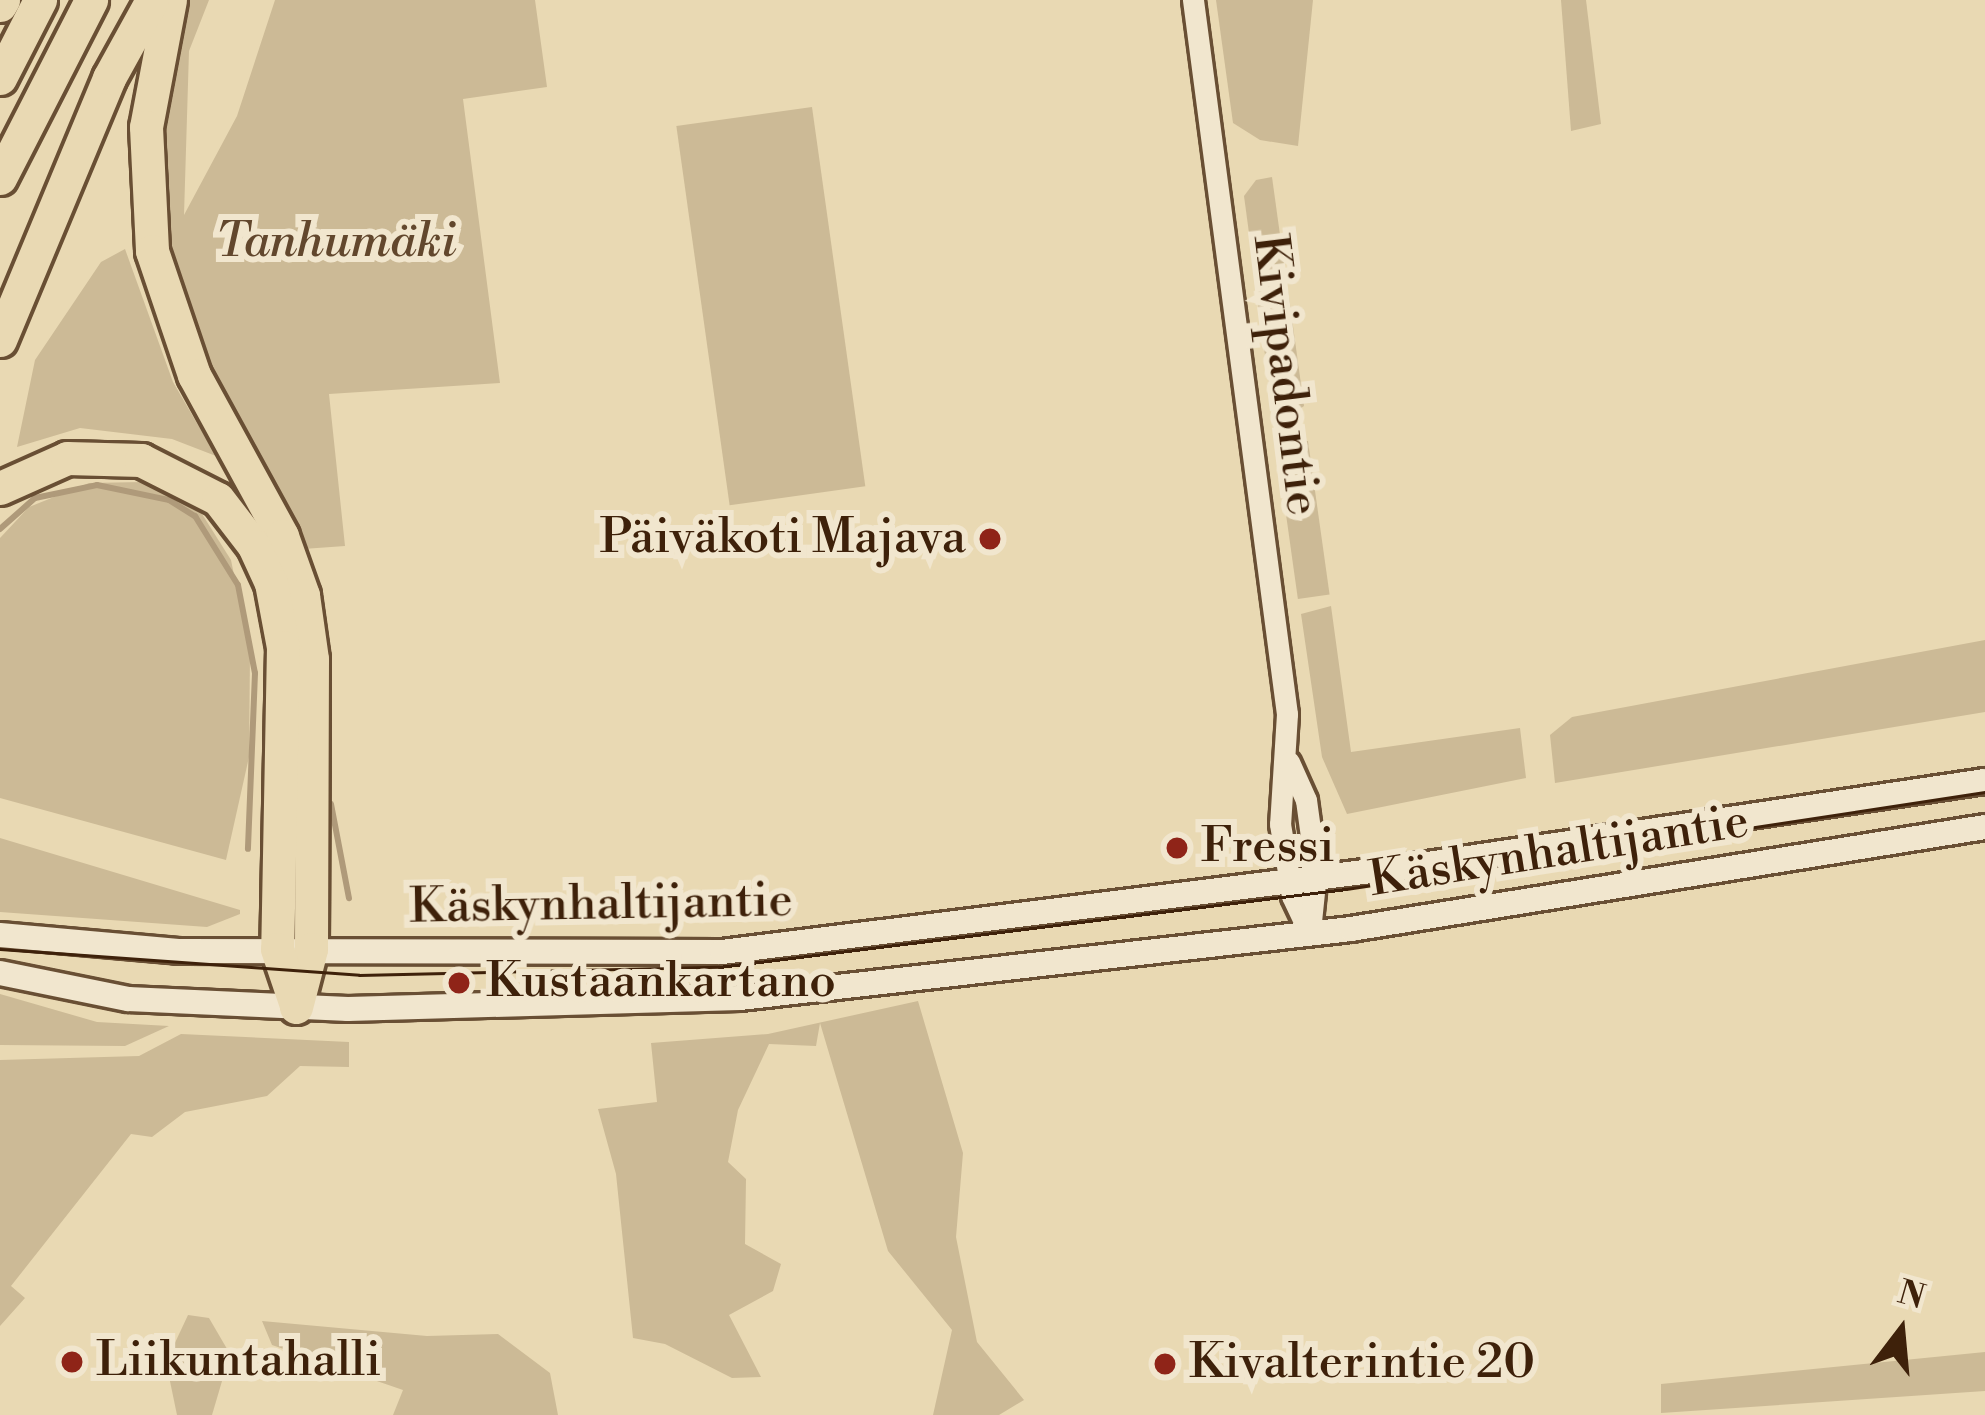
<!DOCTYPE html>
<html>
<head>
<meta charset="utf-8">
<style>
	body { margin:0 }
	#map { position:relative; width:1985px; height:1415px; overflow:hidden; background:#e9d9b3; font-family:"Libre Bodoni",serif }
	div>[style] { position:absolute }
	[style*='--x'] { left:calc(var(--x)*1px); top:calc(var(--y)*1px); width:calc(var(--w)*1px); rotate:calc(var(--a)*1deg) }
	.green>* { inset:0; background:#ccba96; transform-origin:0 0 }
	.stream>* { height:6px; margin:-3px; padding:0 3px; transform-origin:3px; border-radius:3px; background:#af9a7a }
	.roads { filter:drop-shadow(3px 0 #694f34) drop-shadow(-3px 0 #694f34) drop-shadow(0 3px #694f34) drop-shadow(0 -3px #694f34) }
	.tertiary>* { height:21px; margin:-10.5px; padding:0 10.5px; transform-origin:10.5px; border-radius:10.5px; background:#f1e6ce }
	.secondary>* { height:24px; margin:-12px; padding:0 12px; transform-origin:12px; border-radius:12px; background:#f1e6ce }
	.motorway>* { height:33px; margin:-16.5px; padding:0 16.5px; transform-origin:16.5px; border-radius:16.5px; background:#e9d9b3 }
	.tram>* { height:3px; margin:-1.5px; padding:0 1.5px; transform-origin:1.5px; border-radius:1.5px; background:#3e210a }
	.dots>* { width:33px; height:33px; translate:-50% -50%; box-sizing:border-box; border:6px solid #f1e6ce; border-radius:50% }
	span { translate:-50% -50%; white-space:nowrap; text-align:center; line-height:1.15; -webkit-text-stroke:12px #f1e6ce; paint-order:stroke }
	.park-label { font-size:48px; color:#62472d; font-style:italic }
	.street-label { font-size:48px; color:#3e210a }
	.poi-label { font-size:48px; color:#3e210a }
	.right { translate:-100% -50%; text-align:right }
	.left { translate:0 -50%; text-align:left }
	.north { position:absolute; left:1841px; top:1271px; width:120px; height:120px; -webkit-text-stroke:9px #f1e6ce; paint-order:stroke; rotate:16deg; font-size:33px; font-weight:700; line-height:48px; text-align:center; color:#3e210a }
	.north::after { content:''; display:block; margin:auto; width:42px; height:54px; background:#3e210a; clip-path:polygon(50% 0,100% 100%,50% 72%,0 100%) }
</style>
</head>
<body>
<div id="map">
	<div class="green">
		<i style="clip-path:polygon(185px 0,209px 0,189px 51px,184px 215px,237px 116px,275px 0,535px 0,547px 87px,463px 99px,500px 383px,329px 394px,345px 546px,303px 549px,196px 343px,162px 225px,159px 140px)"></i>
		<i style="clip-path:polygon(1216px 0,1313px 0,1298px 146px,1260px 140px,1233px 123px)"></i>
		<i style="clip-path:polygon(1561px 0,1586px 0,1601px 124px,1571px 131px)"></i>
		<i style="left:812px;top:107px;width:383px;height:137px;rotate:82deg"></i>
		<i style="clip-path:polygon(1272px 177px,1285px 271px,1254px 270px,1244px 196px,1256px 180px)"></i>
		<i style="clip-path:polygon(125px 249px,173px 382px,216px 456px,172px 439px,80px 428px,17px 447px,35px 360px,101px 262px)"></i>
		<i style="clip-path:polygon(1255px 284px,1288px 290px,1304px 406px,1275px 426px)"></i>
		<i style="left:1308px;top:441px;width:155px;height:32px;rotate:82deg"></i>
		<i style="clip-path:polygon(143px 482px,197px 506px,231px 560px,250px 654px,249px 757px,226px 860px,0 798px,0 538px,29px 507px,89px 483px)"></i>
		<i style="clip-path:polygon(1331px 606px,1351px 752px,1520px 728px,1526px 778px,1347px 814px,1322px 757px,1301px 614px)"></i>
		<i style="clip-path:polygon(1985px 640px,1985px 712px,1555px 783px,1550px 735px,1572px 717px)"></i>
		<i style="clip-path:polygon(0 838px,240px 910px,240px 914px,207px 927px,0 912px)"></i>
		<i style="clip-path:polygon(0 994px,97px 1022px,169px 1026px,125px 1046px,0 1045px)"></i>
		<i style="clip-path:polygon(918px 1001px,963px 1153px,956px 1237px,977px 1342px,1024px 1400px,999px 1415px,933px 1415px,952px 1330px,888px 1251px,820px 1023px,816px 1046px,769px 1044px,738px 1110px,728px 1162px,746px 1179px,745px 1244px,781px 1264px,773px 1291px,729px 1315px,761px 1377px,732px 1378px,665px 1344px,633px 1338px,616px 1174px,598px 1109px,657px 1102px,651px 1043px,768px 1034px)"></i>
		<i style="clip-path:polygon(181px 1034px,349px 1042px,349px 1067px,300px 1066px,267px 1096px,185px 1112px,152px 1137px,131px 1134px,11px 1286px,25px 1298px,0 1326px,0 1060px,139px 1056px)"></i>
		<i style="clip-path:polygon(188px 1315px,209px 1318px,230px 1354px,212px 1415px,177px 1415px,166px 1362px)"></i>
		<i style="clip-path:polygon(262px 1321px,427px 1336px,498px 1334px,550px 1373px,558px 1415px,393px 1415px,403px 1390px,272px 1345px)"></i>
		<i style="clip-path:polygon(1985px 1352px,1985px 1391px,1661px 1413px,1661px 1384px)"></i>
	</div>
	<div class="stream">
		<i style="--x:0;--y:529;--w:47;--a:-41.5"></i>
		<i style="--x:35;--y:498;--w:63;--a:-11.8"></i>
		<i style="--x:97;--y:485;--w:74;--a:11.8"></i>
		<i style="--x:169;--y:500;--w:31;--a:32"></i>
		<i style="--x:195;--y:516;--w:81;--a:58.1"></i>
		<i style="--x:238;--y:585;--w:90;--a:79.1"></i>
		<i style="--x:255;--y:673;--w:176;--a:92.3"></i>
		<i style="--x:331;--y:804;--w:96;--a:79.2"></i>
	</div>
	<div class="roads">
		<div class="tertiary">
			<i style="--x:1193;--y:0;--w:720;--a:82.5"></i>
			<i style="--x:1287;--y:714;--w:110;--a:93.6"></i>
			<i style="--x:1280;--y:824;--w:73;--a:80.5"></i>
			<i style="--x:1292;--y:896;--w:42;--a:64.7"></i>
			<i style="--x:1289;--y:762;--w:42;--a:65.9"></i>
			<i style="--x:1306;--y:800;--w:74;--a:82.2"></i>
			<i style="--x:1316;--y:873;--w:58;--a:95.9"></i>
		</div>
		<div class="secondary">
			<i style="--x:0;--y:935;--w:179;--a:5.1"></i>
			<i style="--x:178;--y:951;--w:544;--a:0.11"></i>
			<i style="--x:722;--y:952;--w:711;--a:-7.11"></i>
			<i style="--x:1428;--y:864;--w:563;--a:-8.48"></i>
			<i style="--x:0;--y:973;--w:131;--a:11.5"></i>
			<i style="--x:128;--y:999;--w:220;--a:2.6"></i>
			<i style="--x:348;--y:1009;--w:392;--a:-1.6"></i>
			<i style="--x:740;--y:998;--w:615;--a:-6.44"></i>
			<i style="--x:1351;--y:929;--w:642;--a:-9.14"></i>
		</div>
		<div class="motorway">
			<i style="--x:170;--y:0;--w:129;--a:100.7"></i>
			<i style="--x:146;--y:127;--w:124;--a:87.2"></i>
			<i style="--x:152;--y:251;--w:131;--a:71.3"></i>
			<i style="--x:194;--y:375;--w:183;--a:61.3"></i>
			<i style="--x:282;--y:536;--w:63;--a:70.4"></i>
			<i style="--x:303;--y:595;--w:65;--a:82"></i>
			<i style="--x:312;--y:659;--w:290;--a:90.2"></i>
			<i style="--x:311;--y:949;--w:60;--a:104.5"></i>
			<i style="--x:0;--y:5;--w:6;--a:-59"></i>
			<i style="--x:0;--y:78;--w:88;--a:-62.9"></i>
			<i style="--x:0;--y:178;--w:200;--a:-62.9"></i>
			<i style="--x:0;--y:340;--w:284;--a:-67.4"></i>
			<i style="--x:109;--y:78;--w:89;--a:-61.1"></i>
			<i style="--x:0;--y:488;--w:73;--a:-24.1"></i>
			<i style="--x:67;--y:458;--w:74;--a:1.5"></i>
			<i style="--x:141;--y:460;--w:86;--a:26.9"></i>
			<i style="--x:218;--y:499;--w:59;--a:52.5"></i>
			<i style="--x:254;--y:546;--w:41;--a:65.3"></i>
			<i style="--x:271;--y:583;--w:65;--a:79.4"></i>
			<i style="--x:283;--y:647;--w:302;--a:91.1"></i>
			<i style="--x:277;--y:949;--w:59;--a:71.3"></i>
		</div>
	</div>
	<div class="tram">
		<i style="--x:0;--y:949;--w:360;--a:4.1"></i>
		<i style="--x:359;--y:975;--w:360;--a:-1.3"></i>
		<i style="--x:719;--y:967;--w:632;--a:-7.09"></i>
		<i style="--x:1346;--y:889;--w:646;--a:-8.63"></i>
	</div>
	<div class="dots">
		<i style="left:990px;top:539px;background:#8f2418"></i>
		<i style="left:1177px;top:848px;background:#8f2418"></i>
		<i style="left:459px;top:983px;background:#8f2418"></i>
		<i style="left:72px;top:1362px;background:#8f2418"></i>
		<i style="left:1165px;top:1364px;background:#8f2418"></i>
	</div>
	<div class="park-label">
		<span style="left:336px;top:243px">Tanhumäki</span>
	</div>
	<div class="street-label">
		<span style="left:1285px;top:375px;rotate:83deg">Kivipadontie</span>
		<span style="left:1559px;top:852px;rotate:-9deg">Käskynhaltijantie</span>
		<span style="left:601px;top:905px;rotate:-1deg">Käskynhaltijantie</span>
	</div>
	<div class="poi-label">
		<span class="right" style="left:966px;top:539px">Päiväkoti Majava</span>
		<span class="left" style="left:1201px;top:848px">Fressi</span>
		<span class="left" style="left:486px;top:983px">Kustaankartano</span>
		<span class="left" style="left:96px;top:1362px">Liikuntahalli</span>
		<span class="left" style="left:1189px;top:1364px">Kivalterintie 20</span>
	</div>
	<div class="north">N</div>
</div>
</body>
</html>
